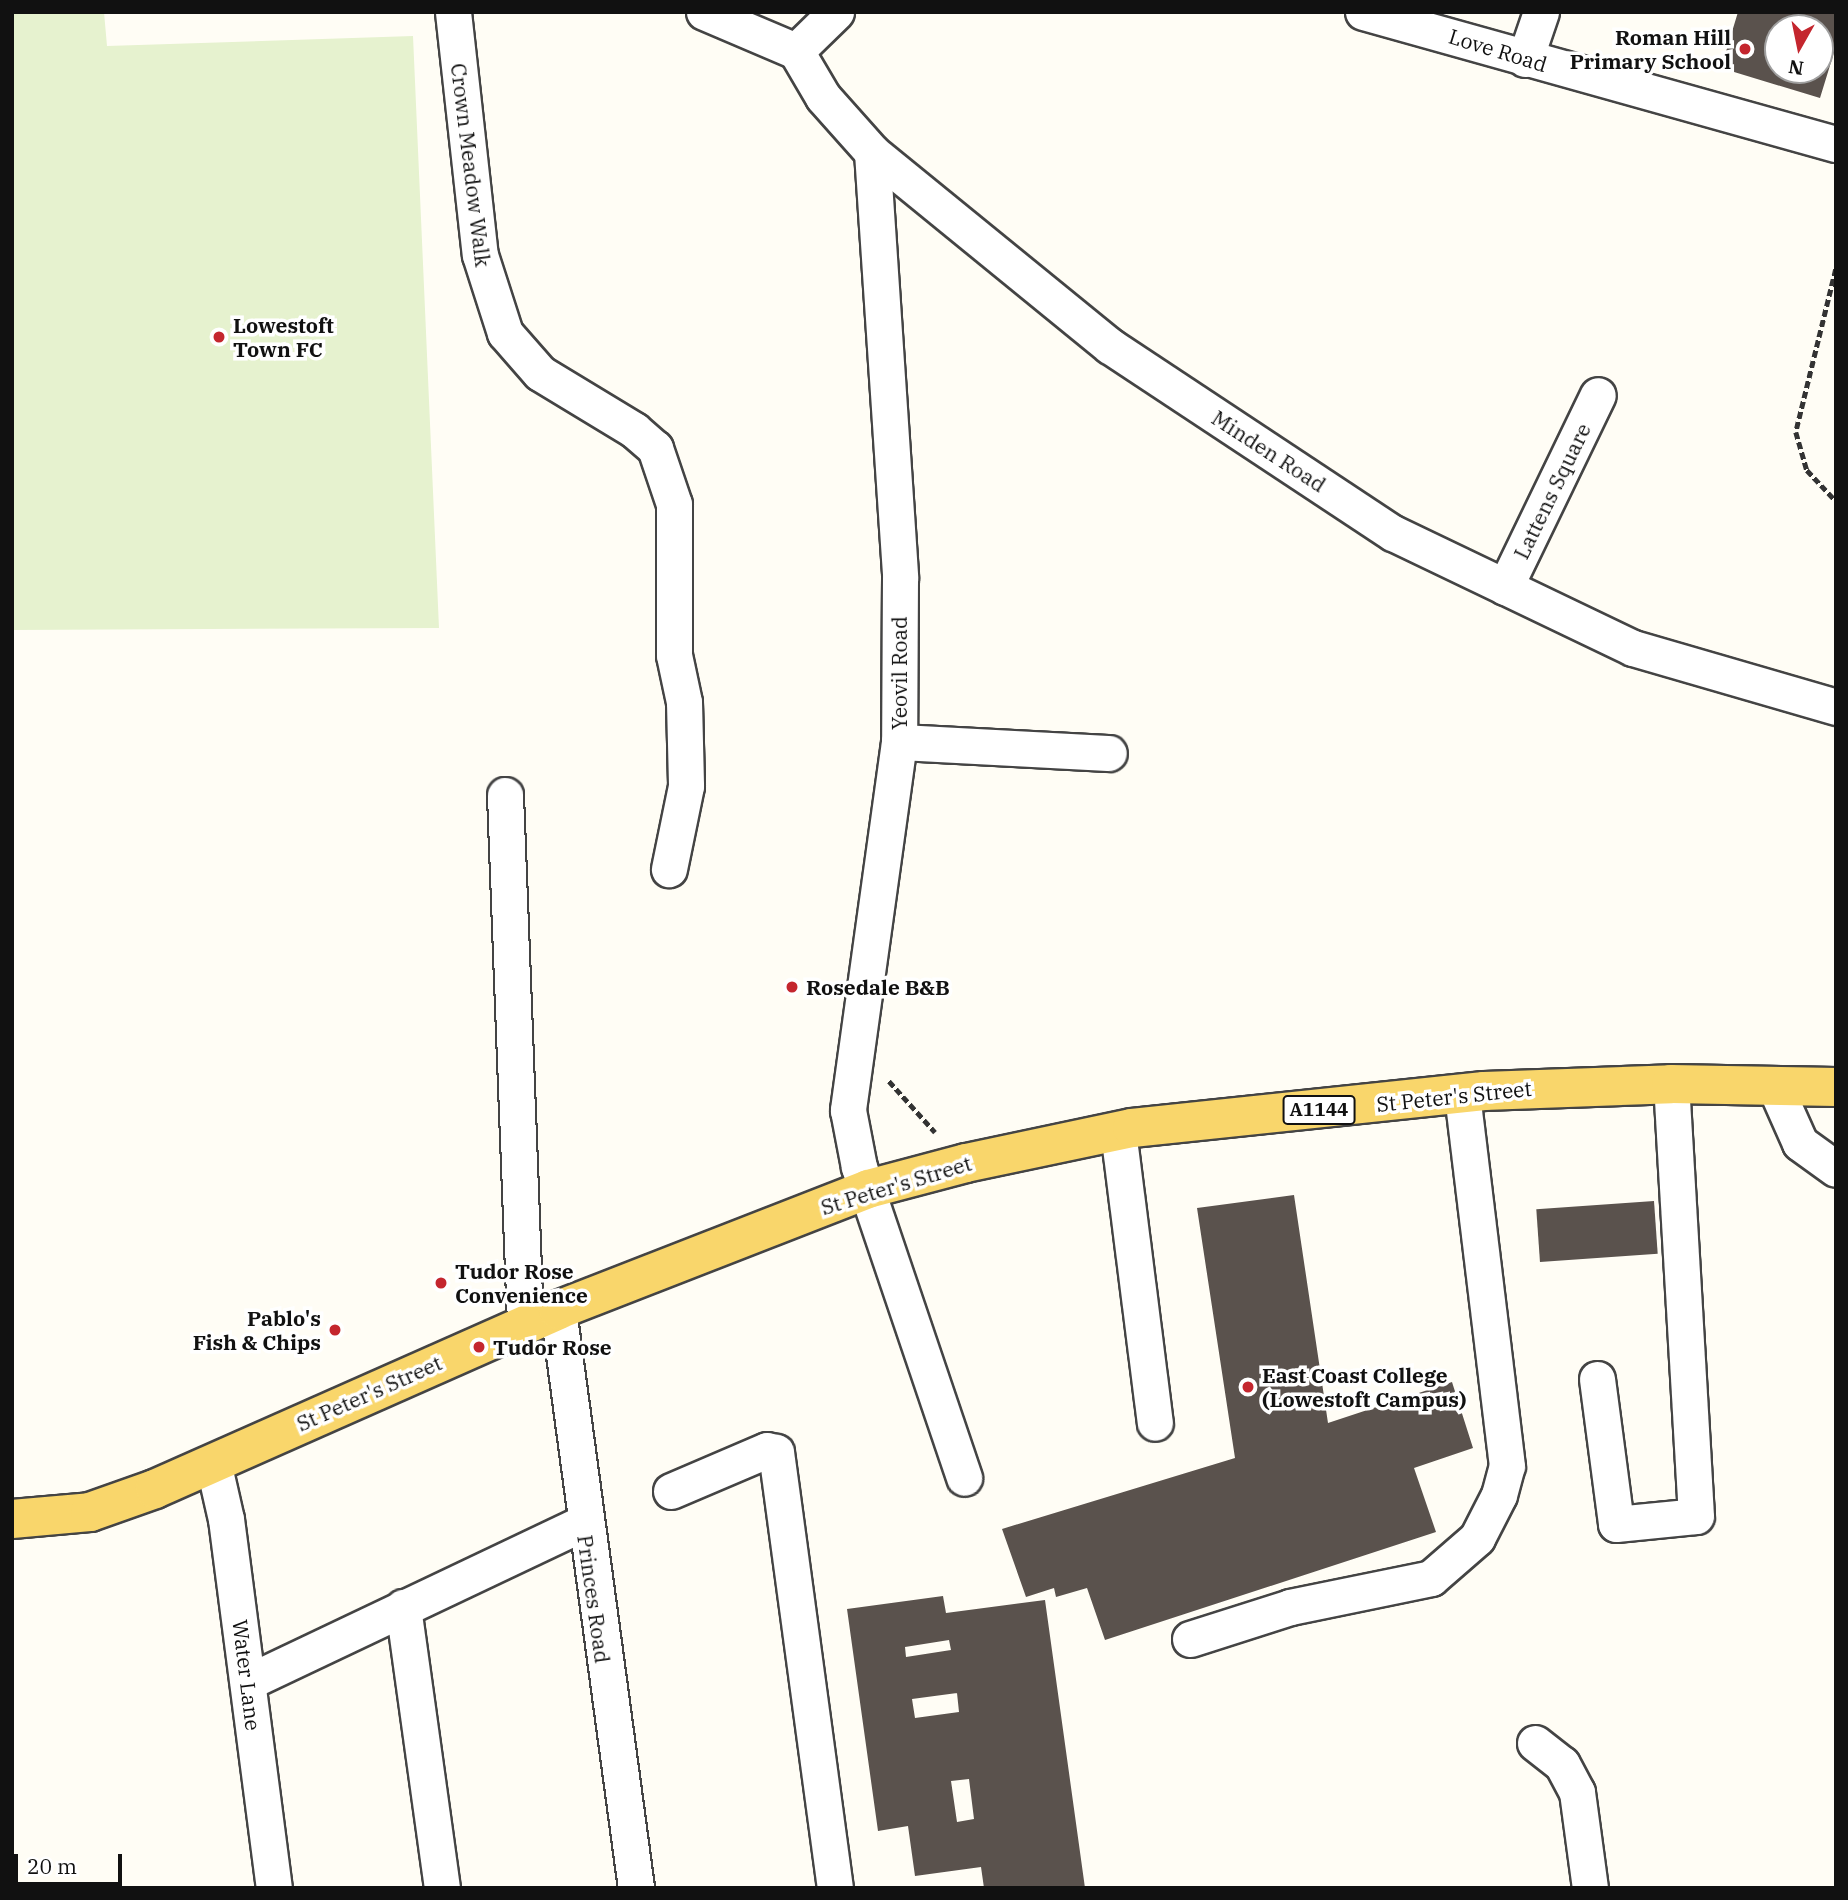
<!DOCTYPE html>
<html>
<head>
<meta charset="utf-8">
<style>
	body { margin:0 }
	#map { position:relative; width:1848px; height:1900px; overflow:hidden; background:#fffdf5; font-family:"IBM Plex Serif",serif }
	div>[style] { position:absolute }
	[style*='--x'] { left:calc(var(--x)*1px); top:calc(var(--y)*1px); width:calc(var(--w)*1px); rotate:calc(var(--a)*1deg) }
	.pitch>* { inset:0; background:#e6f2cf }
	.building>* { inset:0; background:#5a524d; transform-origin:0 0 }
	.path>* { height:4.5px; margin-top:-2.25px; transform-origin:0; background:repeating-linear-gradient(90deg,#333 0 7px,transparent 0 10.5px) }
	.roads { filter:drop-shadow(2px 0 #444) drop-shadow(-2px 0 #444) drop-shadow(0 2px #444) drop-shadow(0 -2px #444) }
	.minor>* { height:35px; margin:-17.5px; padding:0 17.5px; transform-origin:17.5px; border-radius:17.5px; background:#fff }
	.major>* { height:38px; margin:-19px; padding:0 19px; transform-origin:19px; border-radius:19px; background:#f9d66b }
	.dots>* { width:19px; height:19px; translate:-50% -50%; box-sizing:border-box; border:4px solid #fff; border-radius:50% }
	span { translate:-50% -50%; white-space:nowrap; text-align:center; line-height:1.15; -webkit-text-stroke:7px #fff; paint-order:stroke }
	.shield-label span { padding:2px 5px; background:#fff; border:2px solid; border-radius:5px; -webkit-text-stroke-width:0 }
	.shield-label { font-size:19px; color:#111; font-weight:700 }
	.poi-label { font-size:21px; color:#111; font-weight:700 }
	.right { translate:-100% -50%; text-align:right }
	.left { translate:0 -50%; text-align:left }
	.street-label { font-size:21px; color:#111 }
	.frame { position:absolute; inset:0; border:14px solid #111; pointer-events:none }
	.north { position:absolute; left:1764px; top:14px; width:70px; height:70px; box-sizing:border-box; background:#fff; border:2px solid #a0a0a0; border-radius:50%; rotate:189deg; font-size:19px; font-weight:700; line-height:28px; text-align:center; color:#111 }
	.north::after { content:''; display:block; margin:auto; width:24px; height:32px; background:#c4262e; clip-path:polygon(50% 0,100% 100%,50% 72%,0 100%) }
	.scale { position:absolute; left:14px; top:1854px; width:108px; height:32px; box-sizing:border-box; border:4px solid #111; border-top:0; padding-left:9px; font-size:21px; line-height:24px; white-space:nowrap; color:#111; -webkit-text-stroke:5px #fff; paint-order:stroke }
</style>
</head>
<body>
<div id="map">
	<div class="pitch">
		<i style="clip-path:polygon(12px 12px,104px 12px,107px 46px,413px 36px,439px 628px,12px 630px)"></i>
	</div>
	<div class="building">
		<i style="clip-path:polygon(evenodd,1738px 12px,1836px 12px,1836px 46px,1820px 98px,1721px 68px,1738px 12px,1778px 28px,1820px 28px,1820px 70px,1778px 70px,1778px 28px)"></i>
		<i style="clip-path:polygon(1294px 1195px,1328px 1423px,1452px 1382px,1473px 1448px,1414px 1468px,1436px 1532px,1105px 1640px,1087px 1588px,1056px 1597px,1054px 1588px,1026px 1597px,1002px 1529px,1235px 1458px,1197px 1208px)"></i>
		<i style="left:1654px;top:1201px;width:53px;height:118px;rotate:86deg"></i>
		<i style="clip-path:polygon(evenodd,943px 1596px,946px 1613px,1045px 1600px,1085px 1888px,984px 1888px,981px 1867px,915px 1876px,908px 1826px,878px 1831px,847px 1609px,943px 1596px,949px 1640px,951px 1650px,906px 1657px,905px 1647px,949px 1640px,943px 1596px,957px 1693px,959px 1712px,915px 1718px,912px 1699px,957px 1693px,943px 1596px,969px 1779px,974px 1819px,957px 1822px,951px 1781px,969px 1779px)"></i>
	</div>
	<div class="path">
		<i style="--x:1836;--y:269;--w:168;--a:103.8"></i>
		<i style="--x:1796;--y:432;--w:40;--a:74"></i>
		<i style="--x:1807;--y:470;--w:42;--a:46.9"></i>
		<i style="--x:889;--y:1081;--w:69;--a:48"></i>
	</div>
	<div class="roads">
		<div class="minor">
			<i style="--x:453;--y:12;--w:244;--a:83.7"></i>
			<i style="--x:480;--y:255;--w:82;--a:72.2"></i>
			<i style="--x:505;--y:333;--w:53;--a:48.8"></i>
			<i style="--x:540;--y:373;--w:110;--a:31.2"></i>
			<i style="--x:634;--y:430;--w:28;--a:41"></i>
			<i style="--x:655;--y:448;--w:59;--a:71.3"></i>
			<i style="--x:674;--y:504;--w:151;--a:90"></i>
			<i style="--x:674;--y:655;--w:48;--a:78"></i>
			<i style="--x:684;--y:702;--w:84;--a:88.6"></i>
			<i style="--x:686;--y:786;--w:85;--a:101.6"></i>
			<i style="--x:704;--y:12;--w:100;--a:23"></i>
			<i style="--x:1363;--y:12;--w:491;--a:15.6"></i>
			<i style="--x:796;--y:51;--w:53;--a:59.6"></i>
			<i style="--x:823;--y:97;--w:74;--a:48.3"></i>
			<i style="--x:872;--y:152;--w:307;--a:39.2"></i>
			<i style="--x:1110;--y:346;--w:339;--a:33.5"></i>
			<i style="--x:1393;--y:533;--w:266;--a:25.6"></i>
			<i style="--x:1633;--y:648;--w:211;--a:16.2"></i>
			<i style="--x:796;--y:51;--w:56;--a:-44.3"></i>
			<i style="--x:1525;--y:59;--w:50;--a:-71.2"></i>
			<i style="--x:872;--y:152;--w:427;--a:86.2"></i>
			<i style="--x:900;--y:578;--w:164;--a:90.3"></i>
			<i style="--x:899;--y:742;--w:372;--a:97.9"></i>
			<i style="--x:848;--y:1110;--w:58;--a:79.1"></i>
			<i style="--x:859;--y:1167;--w:328;--a:71.3"></i>
			<i style="--x:1505;--y:587;--w:213;--a:-64.2"></i>
			<i style="--x:899;--y:742;--w:210;--a:3"></i>
			<i style="--x:505;--y:795;--w:529;--a:87.83"></i>
			<i style="--x:1776;--y:1089;--w:59;--a:66"></i>
			<i style="--x:1800;--y:1143;--w:44;--a:35.8"></i>
			<i style="--x:1118;--y:1131;--w:294;--a:82.8"></i>
			<i style="--x:558;--y:1310;--w:583;--a:82.31"></i>
			<i style="--x:1597;--y:1379;--w:146;--a:82.5"></i>
			<i style="--x:1616;--y:1524;--w:80;--a:-5.7"></i>
			<i style="--x:1696;--y:1516;--w:433;--a:-93.3"></i>
			<i style="--x:213;--y:1462;--w:58;--a:77.2"></i>
			<i style="--x:226;--y:1519;--w:372;--a:82.6"></i>
			<i style="--x:671;--y:1491;--w:104;--a:-23.1"></i>
			<i style="--x:767;--y:1450;--w:9;--a:13"></i>
			<i style="--x:776;--y:1452;--w:440;--a:82.3"></i>
			<i style="--x:403;--y:1607;--w:284;--a:82.1"></i>
			<i style="--x:1190;--y:1639;--w:105;--a:-17.7"></i>
			<i style="--x:1290;--y:1607;--w:144;--a:-11.6"></i>
			<i style="--x:1431;--y:1578;--w:61;--a:-41"></i>
			<i style="--x:1477;--y:1538;--w:48;--a:-62.9"></i>
			<i style="--x:1499;--y:1495;--w:30;--a:-75"></i>
			<i style="--x:1507;--y:1466;--w:375;--a:-96.9"></i>
			<i style="--x:248;--y:1682;--w:371;--a:-25.4"></i>
			<i style="--x:1535;--y:1743;--w:34;--a:38"></i>
			<i style="--x:1562;--y:1764;--w:32;--a:62"></i>
			<i style="--x:1577;--y:1792;--w:97;--a:82.3"></i>
		</div>
		<div class="major">
			<i style="--x:12;--y:1519;--w:78;--a:-5.1"></i>
			<i style="--x:90;--y:1512;--w:69;--a:-19.5"></i>
			<i style="--x:155;--y:1489;--w:441;--a:-23.9"></i>
			<i style="--x:558;--y:1310;--w:333;--a:-21.3"></i>
			<i style="--x:868;--y:1189;--w:101;--a:-14.9"></i>
			<i style="--x:966;--y:1163;--w:170;--a:-11.9"></i>
			<i style="--x:1132;--y:1128;--w:354;--a:-6"></i>
			<i style="--x:1484;--y:1091;--w:187;--a:-2.1"></i>
			<i style="--x:1671;--y:1084;--w:165;--a:1"></i>
		</div>
	</div>
	<div class="dots">
		<i style="left:1745px;top:49px;background:#c4262e"></i>
		<i style="left:219px;top:337px;background:#c4262e"></i>
		<i style="left:792px;top:987px;background:#c4262e"></i>
		<i style="left:441px;top:1283px;background:#c4262e"></i>
		<i style="left:335px;top:1330px;background:#c4262e"></i>
		<i style="left:479px;top:1347px;background:#c4262e"></i>
		<i style="left:1248px;top:1387px;background:#c4262e"></i>
	</div>
	<div class="shield-label">
		<span style="left:1319px;top:1110px">A1144</span>
	</div>
	<div class="poi-label">
		<span class="right" style="left:1731px;top:49px">Roman Hill<br>Primary School</span>
		<span class="left" style="left:233px;top:337px">Lowestoft<br>Town FC</span>
		<span class="left" style="left:806px;top:987px">Rosedale B&amp;B</span>
		<span class="left" style="left:455px;top:1283px">Tudor Rose<br>Convenience</span>
		<span class="right" style="left:321px;top:1330px">Pablo's<br>Fish &amp; Chips</span>
		<span class="left" style="left:493px;top:1347px">Tudor Rose</span>
		<span class="left" style="left:1262px;top:1387px">East Coast College<br>(Lowestoft Campus)</span>
	</div>
	<div class="street-label">
		<span style="left:1498px;top:50px;rotate:17deg">Love Road</span>
		<span style="left:471px;top:165px;rotate:83deg">Crown Meadow Walk</span>
		<span style="left:1269px;top:451px;rotate:33deg">Minden Road</span>
		<span style="left:1552px;top:491px;rotate:-64deg">Lattens Square</span>
		<span style="left:899px;top:673px;rotate:-90deg">Yeovil Road</span>
		<span style="left:1454px;top:1096px;rotate:-6deg">St Peter's Street</span>
		<span style="left:896px;top:1185px;rotate:-17deg">St Peter's Street</span>
		<span style="left:369px;top:1393px;rotate:-24deg">St Peter's Street</span>
		<span style="left:594px;top:1599px;rotate:82deg">Princes Road</span>
		<span style="left:247px;top:1675px;rotate:83deg">Water Lane</span>
	</div>
	<div class="frame"></div>
	<div class="north">N</div>
	<div class="scale">20 m</div>
</div>
</body>
</html>
